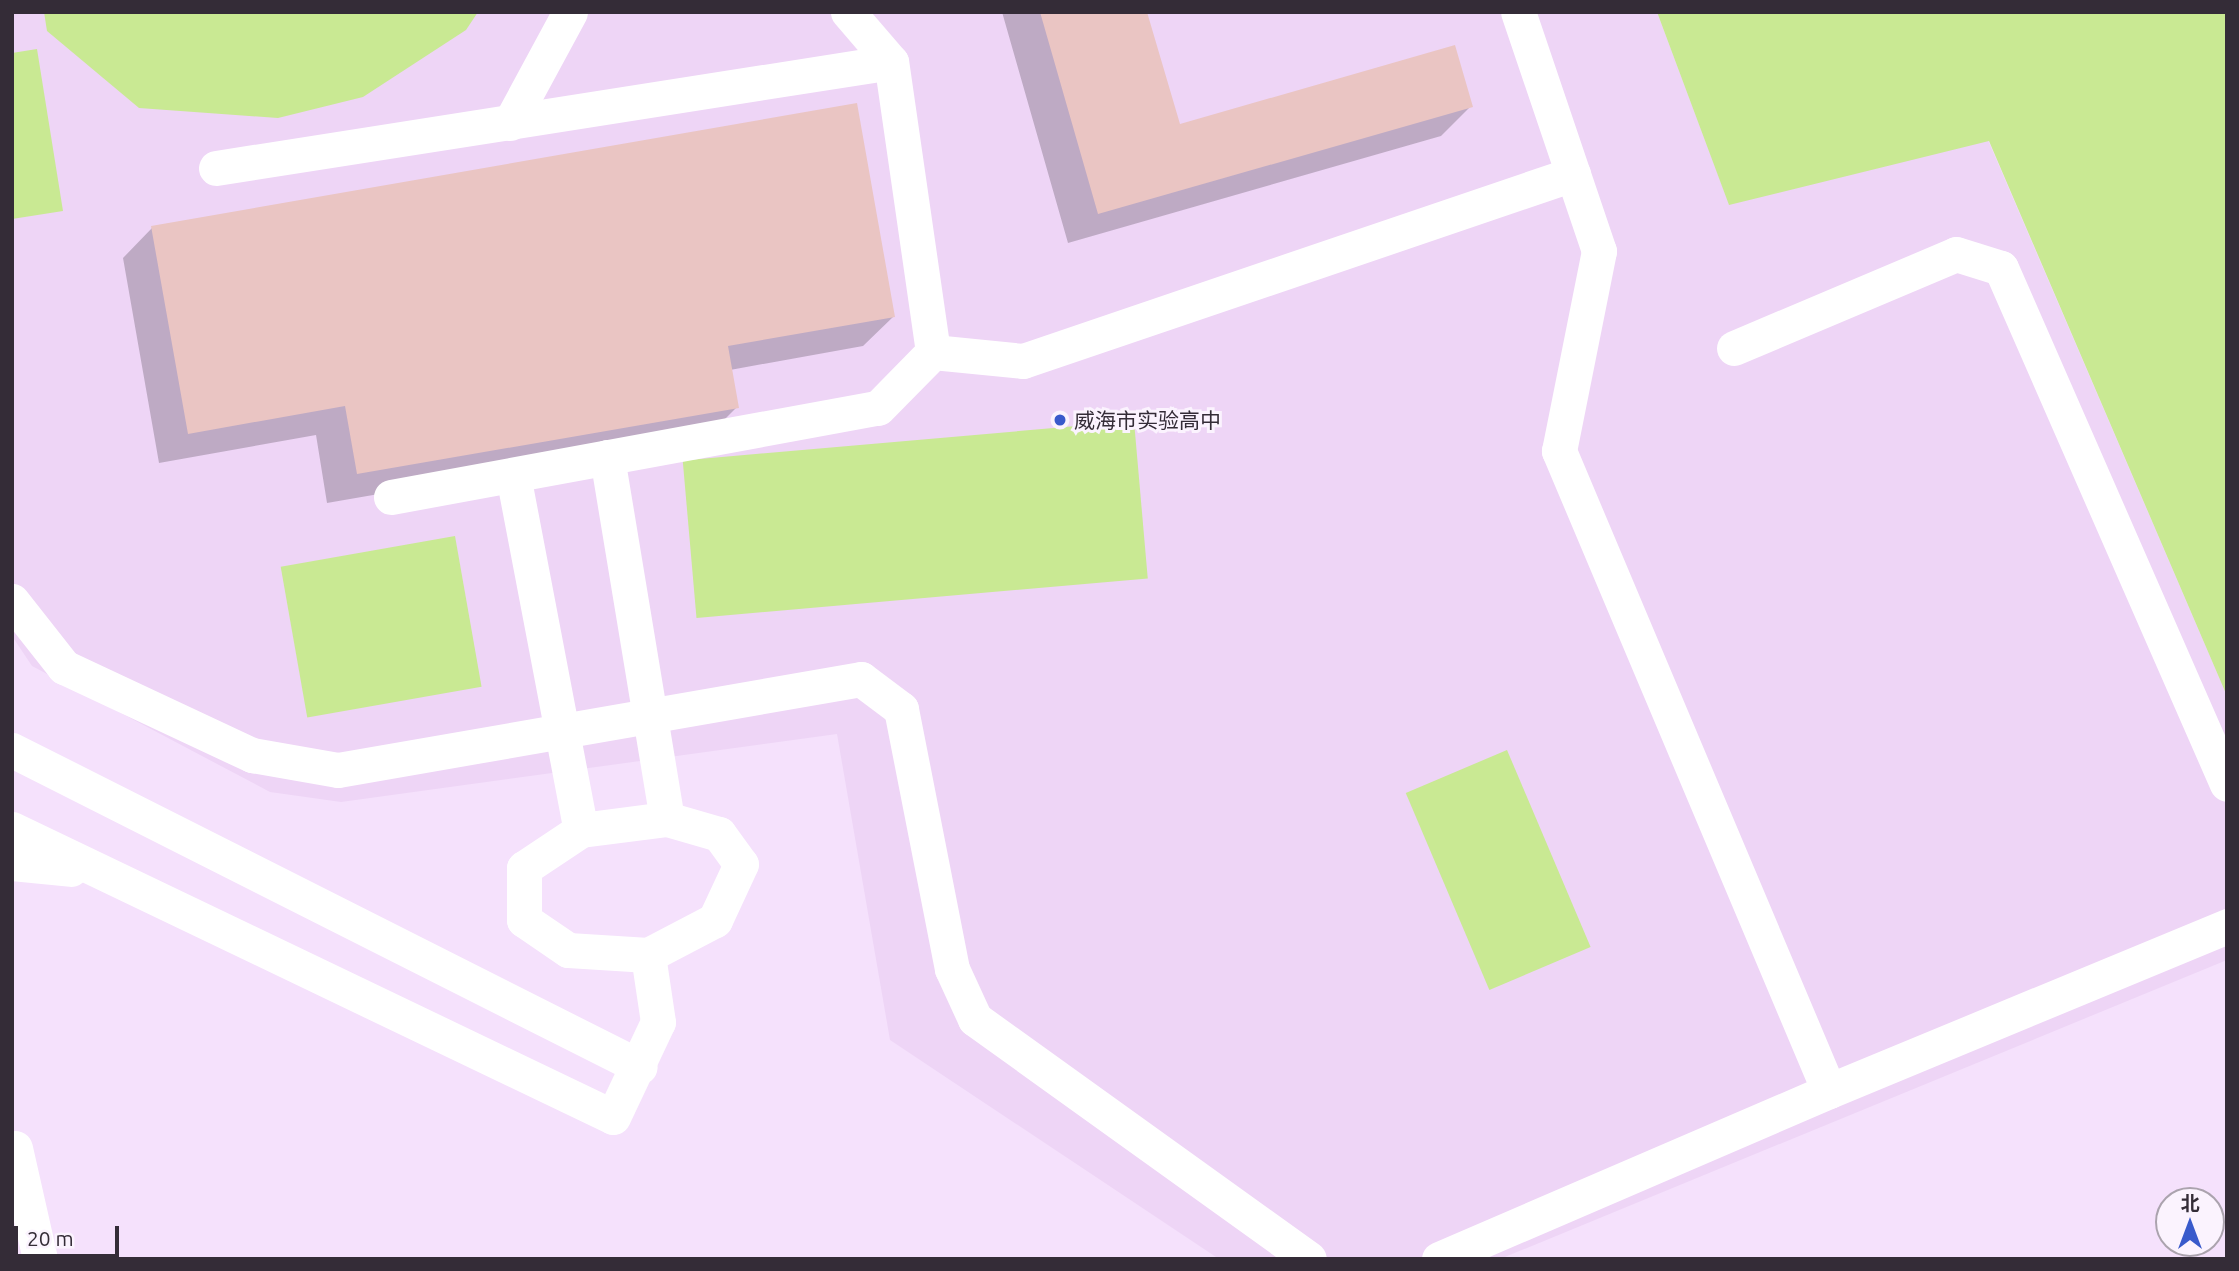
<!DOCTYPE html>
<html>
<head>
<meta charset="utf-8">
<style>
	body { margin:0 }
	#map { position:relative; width:2239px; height:1271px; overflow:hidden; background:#f5e1fc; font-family:Ubuntu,"Noto Sans SC",sans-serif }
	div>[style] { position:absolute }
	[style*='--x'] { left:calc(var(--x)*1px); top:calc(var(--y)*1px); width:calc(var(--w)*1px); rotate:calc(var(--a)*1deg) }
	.built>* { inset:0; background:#eed5f6 }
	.green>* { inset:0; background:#c9e993; transform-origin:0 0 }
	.shadow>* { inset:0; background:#0003 }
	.building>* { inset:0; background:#eac5c3 }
	.minor>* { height:35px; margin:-17.5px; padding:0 17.5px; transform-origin:17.5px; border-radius:17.5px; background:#fff }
	.dots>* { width:19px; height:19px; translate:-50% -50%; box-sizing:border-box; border:4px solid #fbf3fe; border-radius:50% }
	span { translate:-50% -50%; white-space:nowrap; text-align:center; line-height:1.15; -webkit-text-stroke:6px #fbf3fe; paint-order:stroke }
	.poi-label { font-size:21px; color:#342c37 }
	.left { translate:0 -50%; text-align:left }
	.frame { position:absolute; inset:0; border:14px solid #342c37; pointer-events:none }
	.north { position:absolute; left:2155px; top:1187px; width:70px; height:70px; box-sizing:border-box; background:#fbf3fe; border:2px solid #aba3ae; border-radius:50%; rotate:0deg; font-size:19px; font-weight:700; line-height:28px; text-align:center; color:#342c37 }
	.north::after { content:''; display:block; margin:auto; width:24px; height:32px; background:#395acb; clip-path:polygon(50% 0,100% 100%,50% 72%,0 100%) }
	.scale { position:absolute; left:14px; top:1226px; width:105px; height:32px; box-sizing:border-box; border:4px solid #342c37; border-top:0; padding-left:9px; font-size:21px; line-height:24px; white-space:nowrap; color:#342c37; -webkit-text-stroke:5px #fbf3fe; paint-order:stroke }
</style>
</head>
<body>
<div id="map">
	<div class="built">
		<i style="clip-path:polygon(12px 12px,1657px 12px,1729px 204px,1988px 140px,2227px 696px,2227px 960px,1500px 1259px,1219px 1259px,890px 1040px,837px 734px,341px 802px,270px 792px,32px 666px,12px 636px)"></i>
	</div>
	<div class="green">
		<i style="clip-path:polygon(44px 12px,478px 12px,466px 30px,363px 97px,278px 118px,139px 108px,47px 31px)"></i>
		<i style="clip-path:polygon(1657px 12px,2227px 12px,2227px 696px,1989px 141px,1729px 205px)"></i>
		<i style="clip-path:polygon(37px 49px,63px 211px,12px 219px,12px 53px)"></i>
		<i style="left:1134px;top:421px;width:158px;height:453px;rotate:85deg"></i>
		<i style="left:455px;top:536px;width:153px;height:177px;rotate:80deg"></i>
		<i style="left:1507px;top:750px;width:214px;height:110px;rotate:67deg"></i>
	</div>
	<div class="shadow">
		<i style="clip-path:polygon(1002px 12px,1146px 12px,1179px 126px,1471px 106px,1441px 136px,1068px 243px)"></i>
		<i style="clip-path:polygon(152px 228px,893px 317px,863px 346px,730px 370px,737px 407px,707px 437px,327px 503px,316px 435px,159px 463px,123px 258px)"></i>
	</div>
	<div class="building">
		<i style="clip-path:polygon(1040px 12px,1147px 12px,1180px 124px,1455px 45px,1473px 107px,1098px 214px)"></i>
		<i style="clip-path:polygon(857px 103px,895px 317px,728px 346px,739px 408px,357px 474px,345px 406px,188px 434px,151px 226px)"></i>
	</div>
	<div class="minor">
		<i style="--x:510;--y:123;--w:126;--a:-61.6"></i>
		<i style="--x:216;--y:168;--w:683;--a:-8.92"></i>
		<i style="--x:1734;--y:348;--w:241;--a:-22.9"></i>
		<i style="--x:1956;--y:254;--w:47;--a:17.3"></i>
		<i style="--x:2001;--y:268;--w:563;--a:66.35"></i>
		<i style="--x:933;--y:352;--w:90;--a:5.7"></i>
		<i style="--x:1023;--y:361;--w:581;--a:-18.78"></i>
		<i style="--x:607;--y:457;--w:367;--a:80.6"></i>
		<i style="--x:513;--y:475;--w:361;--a:79.2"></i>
		<i style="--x:391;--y:497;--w:495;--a:-10.4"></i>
		<i style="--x:878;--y:408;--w:78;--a:-45.5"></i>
		<i style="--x:933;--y:352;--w:293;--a:-98.2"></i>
		<i style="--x:891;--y:62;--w:66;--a:-130.7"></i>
		<i style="--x:12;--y:601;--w:84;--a:51.8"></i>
		<i style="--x:64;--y:667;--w:208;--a:25.1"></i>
		<i style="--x:252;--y:755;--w:87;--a:9.9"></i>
		<i style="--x:338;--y:770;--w:531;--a:-9.87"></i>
		<i style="--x:861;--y:679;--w:50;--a:36.9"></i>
		<i style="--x:901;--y:709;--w:265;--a:78.9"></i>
		<i style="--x:952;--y:969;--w:55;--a:65.3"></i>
		<i style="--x:975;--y:1019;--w:411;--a:35.7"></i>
		<i style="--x:12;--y:750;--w:703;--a:26.78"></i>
		<i style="--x:667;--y:819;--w:54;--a:16.1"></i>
		<i style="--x:719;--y:834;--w:37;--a:54"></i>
		<i style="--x:741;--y:864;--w:62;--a:114.9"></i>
		<i style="--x:715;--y:920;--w:76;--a:152.4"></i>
		<i style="--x:648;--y:955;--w:80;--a:-176.4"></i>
		<i style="--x:568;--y:950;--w:53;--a:-145.7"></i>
		<i style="--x:524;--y:920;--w:52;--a:-90"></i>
		<i style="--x:524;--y:868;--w:69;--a:-33.7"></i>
		<i style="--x:581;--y:830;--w:87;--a:-7.3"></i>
		<i style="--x:12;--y:829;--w:666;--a:25.6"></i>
		<i style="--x:613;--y:1117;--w:105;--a:-64.7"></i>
		<i style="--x:658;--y:1022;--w:68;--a:-98.5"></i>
		<i style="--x:12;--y:863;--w:59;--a:5.8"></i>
		<i style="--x:1829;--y:1091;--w:431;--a:-22.5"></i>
		<i style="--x:15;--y:1148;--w:114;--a:77.3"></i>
		<i style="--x:1439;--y:1259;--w:425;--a:-23.3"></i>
		<i style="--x:1829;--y:1091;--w:695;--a:-112.87"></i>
		<i style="--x:1559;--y:451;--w:204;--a:-78.7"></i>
		<i style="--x:1599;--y:251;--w:252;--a:-108.7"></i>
	</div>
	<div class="dots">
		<i style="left:1060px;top:420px;background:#395acb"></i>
	</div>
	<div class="poi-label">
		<span class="left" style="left:1074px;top:420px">威海市实验高中</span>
	</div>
	<div class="frame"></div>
	<div class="north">北</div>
	<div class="scale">20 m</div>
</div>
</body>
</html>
